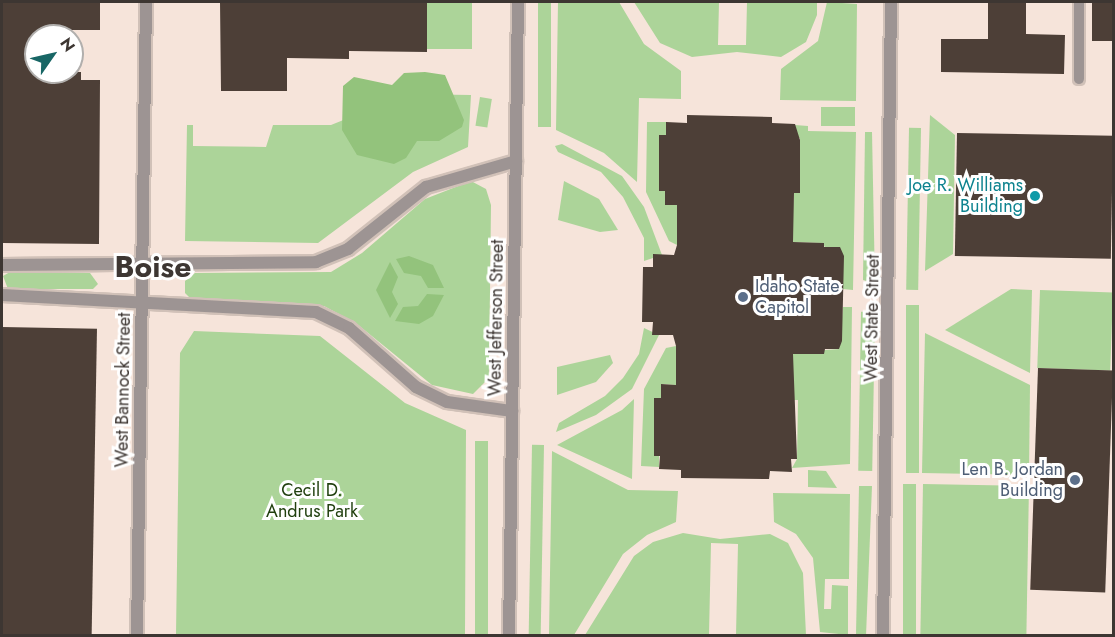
<!DOCTYPE html>
<html>
<head>
<meta charset="utf-8">
<style>
	body { margin:0 }
	#map { position:relative; width:1115px; height:637px; overflow:hidden; background:#f6e4da; font-family:Jost,sans-serif }
	div>[style] { position:absolute }
	[style*='--x'] { left:calc(var(--x)*1px); top:calc(var(--y)*1px); width:calc(var(--w)*1px); rotate:calc(var(--a)*1deg) }
	.green>* { inset:0; background:#acd499; transform-origin:0 0 }
	.forest>* { inset:0; background:#93c37c }
	.building>* { inset:0; background:#4d3f37; transform-origin:0 0 }
	.roads { filter:drop-shadow(2px 0 #d1c1b8) drop-shadow(-2px 0 #d1c1b8) drop-shadow(0 2px #d1c1b8) drop-shadow(0 -2px #d1c1b8) }
	.service>* { height:10px; margin:-5px; padding:0 5px; transform-origin:5px; border-radius:5px; background:#9d9493 }
	.tertiary>* { height:12px; margin:-6px; padding:0 6px; transform-origin:6px; border-radius:6px; background:#9d9493 }
	.dots>* { width:16px; height:16px; translate:-50% -50%; box-sizing:border-box; border:3px solid #fff; border-radius:50% }
	span { translate:-50% -50%; white-space:nowrap; text-align:center; line-height:1.15; -webkit-text-stroke:6px #fff; paint-order:stroke }
	.culture-label { font-size:18px; color:#0d838f }
	.right { translate:-100% -50%; text-align:right }
	.service-label { font-size:18px; color:#4e5e75 }
	.left { translate:0 -50%; text-align:left }
	.street-label { font-size:18px; color:#3d3632 }
	.park-label { font-size:18px; color:#21400f }
	.town-label { font-size:30px; color:#3d3632; font-weight:700 }
	.frame { position:absolute; inset:0; border:3px solid #3d3632; pointer-events:none }
	.north { position:absolute; left:24px; top:24px; width:60px; height:60px; box-sizing:border-box; background:#fff; border:2px solid #b1afad; border-radius:50%; rotate:56deg; font-size:16px; font-weight:700; line-height:24px; text-align:center; color:#3d3632 }
	.north::after { content:''; display:block; margin:auto; width:21px; height:27px; background:#186665; clip-path:polygon(50% 0,100% 100%,50% 72%,0 100%) }
</style>
</head>
<body>
<div id="map">
	<div class="green">
		<i style="left:427px;top:2px;width:45px;height:47px"></i>
		<i style="left:538px;top:2px;width:13px;height:125px"></i>
		<i style="clip-path:polygon(558px 2px,619px 2px,644px 44px,681px 71px,681px 99px,639px 98px,637px 182px,604px 153px,556px 130px)"></i>
		<i style="clip-path:polygon(634px 2px,719px 2px,718px 45px,746px 45px,747px 2px,817px 2px,817px 15px,806px 42px,781px 57px,737px 52px,692px 57px,660px 43px)"></i>
		<i style="clip-path:polygon(827px 2px,857px 4px,856px 101px,780px 100px,781px 69px,818px 41px)"></i>
		<i style="clip-path:polygon(408px 94px,471px 95px,468px 147px,413px 172px,318px 243px,185px 241px,187px 125px,193px 125px,193px 146px,266px 147px,273px 125px,331px 125px)"></i>
		<i style="left:480px;top:97px;width:12px;height:29px;rotate:9deg"></i>
		<i style="left:821px;top:107px;width:34px;height:19px"></i>
		<i style="clip-path:polygon(930px 115px,955px 135px,953px 254px,925px 271px)"></i>
		<i style="clip-path:polygon(647px 122px,666px 122px,666px 135px,659px 136px,659px 191px,665px 191px,665px 205px,677px 205px,677px 245px,669px 241px,646px 192px)"></i>
		<i style="clip-path:polygon(795px 125px,808px 126px,808px 131px,856px 132px,853px 290px,843px 289px,823px 243px,790px 242px,794px 193px,800px 192px,800px 138px,795px 138px)"></i>
		<i style="left:921px;top:128px;width:162px;height:12px;rotate:91deg"></i>
		<i style="clip-path:polygon(865px 132px,872px 132px,875px 284px,863px 280px)"></i>
		<i style="clip-path:polygon(562px 144px,622px 176px,644px 207px,662px 255px,644px 261px,644px 238px,623px 197px,601px 172px,558px 152px,555px 146px)"></i>
		<i style="clip-path:polygon(471px 181px,486px 189px,491px 205px,489px 378px,473px 394px,432px 385px,357px 324px,324px 306px,193px 301px,185px 293px,185px 281px,195px 273px,331px 272px,362px 253px,425px 199px)"></i>
		<i style="clip-path:polygon(564px 181px,599px 199px,618px 230px,600px 232px,558px 220px)"></i>
		<i style="clip-path:polygon(10px 272px,90px 273px,98px 284px,93px 289px,8px 289px,3px 276px)"></i>
		<i style="clip-path:polygon(1011px 289px,1032px 290px,1030px 373px,945px 330px)"></i>
		<i style="left:1040px;top:290px;width:73px;height:78px;rotate:2deg"></i>
		<i style="left:906px;top:305px;width:13px;height:168px"></i>
		<i style="clip-path:polygon(843px 307px,852px 307px,850px 464px,792px 468px,797px 459px,798px 400px,792px 400px,787px 353px,839px 349px)"></i>
		<i style="left:875px;top:312px;width:159px;height:14px;rotate:91deg"></i>
		<i style="clip-path:polygon(644px 328px,659px 335px,632px 389px,596px 415px,556px 432px,559px 423px,605px 396px,623px 378px,639px 354px)"></i>
		<i style="clip-path:polygon(194px 331px,320px 336px,405px 403px,466px 430px,465px 635px,176px 635px,180px 353px)"></i>
		<i style="clip-path:polygon(925px 333px,1030px 385px,1029px 475px,922px 473px)"></i>
		<i style="clip-path:polygon(676px 346px,676px 385px,661px 384px,661px 398px,654px 398px,654px 456px,659px 456px,659px 467px,641px 466px,644px 389px,666px 348px)"></i>
		<i style="clip-path:polygon(610px 355px,613px 363px,596px 382px,557px 395px,557px 367px)"></i>
		<i style="clip-path:polygon(634px 399px,632px 479px,557px 445px,622px 410px)"></i>
		<i style="left:475px;top:441px;width:13px;height:194px"></i>
		<i style="left:544px;top:445px;width:190px;height:12px;rotate:91deg"></i>
		<i style="clip-path:polygon(552px 451px,628px 490px,678px 491px,676px 522px,647px 535px,623px 554px,574px 635px,549px 635px)"></i>
		<i style="clip-path:polygon(808px 470px,826px 471px,837px 488px,808px 487px)"></i>
		<i style="left:903px;top:484px;width:13px;height:151px"></i>
		<i style="left:923px;top:484px;width:106px;height:151px;rotate:1deg"></i>
		<i style="clip-path:polygon(859px 486px,872px 486px,866px 636px,856px 635px)"></i>
		<i style="clip-path:polygon(773px 493px,850px 494px,849px 579px,825px 579px,824px 609px,831px 609px,832px 585px,848px 586px,848px 635px,820px 632px,813px 558px,796px 534px,774px 522px)"></i>
		<i style="clip-path:polygon(683px 533px,720px 539px,770px 534px,788px 543px,803px 573px,806px 635px,736px 635px,738px 544px,711px 543px,709px 635px,585px 635px,634px 556px,653px 542px)"></i>
	</div>
	<div class="forest">
		<i style="clip-path:polygon(425px 72px,445px 75px,464px 120px,462px 127px,439px 141px,417px 141px,406px 158px,394px 164px,357px 155px,342px 130px,343px 86px,354px 77px,392px 85px,404px 73px)"></i>
		<i style="clip-path:polygon(409px 256px,433px 265px,444px 288px,428px 288px,421px 276px,404px 273px,396px 259px)"></i>
		<i style="clip-path:polygon(390px 262px,398px 277px,392px 292px,398px 304px,390px 318px,376px 290px)"></i>
		<i style="clip-path:polygon(427px 294px,444px 295px,433px 316px,419px 324px,395px 321px,403px 307px,418px 306px)"></i>
	</div>
	<div class="building">
		<i style="clip-path:polygon(2px 2px,100px 2px,100px 30px,36px 30px,36px 72px,81px 72px,81px 80px,100px 80px,99px 244px,2px 243px)"></i>
		<i style="clip-path:polygon(220px 2px,427px 2px,427px 52px,349px 51px,349px 59px,287px 58px,287px 91px,221px 91px)"></i>
		<i style="clip-path:polygon(988px 2px,1026px 2px,1026px 34px,1065px 35px,1064px 74px,941px 72px,941px 39px,988px 39px)"></i>
		<i style="left:1092px;top:2px;width:21px;height:39px"></i>
		<i style="clip-path:polygon(687px 115px,772px 117px,772px 123px,795px 124px,800px 140px,800px 193px,794px 193px,793px 242px,824px 243px,824px 247px,840px 247px,844px 256px,842px 341px,839px 349px,825px 349px,824px 354px,793px 354px,797px 459px,791px 459px,792px 472px,770px 471px,769px 479px,681px 478px,681px 470px,659px 469px,660px 456px,654px 456px,654px 398px,661px 398px,661px 384px,676px 385px,676px 346px,673px 335px,652px 335px,653px 322px,642px 322px,643px 267px,653px 267px,653px 254px,674px 255px,677px 245px,677px 205px,665px 205px,665px 191px,659px 191px,659px 135px,666px 135px,666px 122px,687px 123px)"></i>
		<i style="left:957px;top:133px;width:156px;height:123px;rotate:1deg"></i>
		<i style="left:2px;top:327px;width:95px;height:309px;rotate:1deg"></i>
		<i style="left:1038px;top:368px;width:75px;height:222px;rotate:2deg"></i>
	</div>
	<div class="roads">
		<div class="service">
			<i style="--x:1079;--y:79;--w:77;--a:-90"></i>
		</div>
		<div class="tertiary">
			<i style="--x:2;--y:265;--w:314;--a:-0.5"></i>
			<i style="--x:316;--y:262;--w:35;--a:-22"></i>
			<i style="--x:348;--y:249;--w:100;--a:-38.5"></i>
			<i style="--x:426;--y:187;--w:94;--a:-16.1"></i>
			<i style="--x:2;--y:295;--w:314;--a:3.1"></i>
			<i style="--x:316;--y:312;--w:37;--a:26"></i>
			<i style="--x:349;--y:328;--w:89;--a:41.4"></i>
			<i style="--x:416;--y:387;--w:34;--a:26"></i>
			<i style="--x:447;--y:402;--w:66;--a:7.9"></i>
			<i style="--x:137;--y:636;--w:634;--a:-89.19"></i>
			<i style="--x:509;--y:636;--w:634;--a:-89.19"></i>
			<i style="--x:883;--y:636;--w:634;--a:-89.28"></i>
		</div>
	</div>
	<div class="dots">
		<i style="left:1035px;top:196px;background:#0f9aa8"></i>
		<i style="left:743px;top:297px;background:#5c6f8a"></i>
		<i style="left:1075px;top:480px;background:#5c6f8a"></i>
	</div>
	<div class="culture-label">
		<span class="right" style="left:1023px;top:196px">Joe R. Williams<br>Building</span>
	</div>
	<div class="service-label">
		<span class="left" style="left:755px;top:297px">Idaho State<br>Capitol</span>
		<span class="right" style="left:1063px;top:480px">Len B. Jordan<br>Building</span>
	</div>
	<div class="street-label">
		<span style="left:496px;top:318px;rotate:-89deg">West Jefferson Street</span>
		<span style="left:872px;top:318px;rotate:-89deg">West State Street</span>
		<span style="left:123px;top:390px;rotate:-89deg">West Bannock Street</span>
	</div>
	<div class="park-label">
		<span style="left:312px;top:501px">Cecil D.<br>Andrus Park</span>
	</div>
	<div class="town-label">
		<span style="left:153px;top:267px">Boise</span>
	</div>
	<div class="frame"></div>
	<div class="north">N</div>
</div>
</body>
</html>
